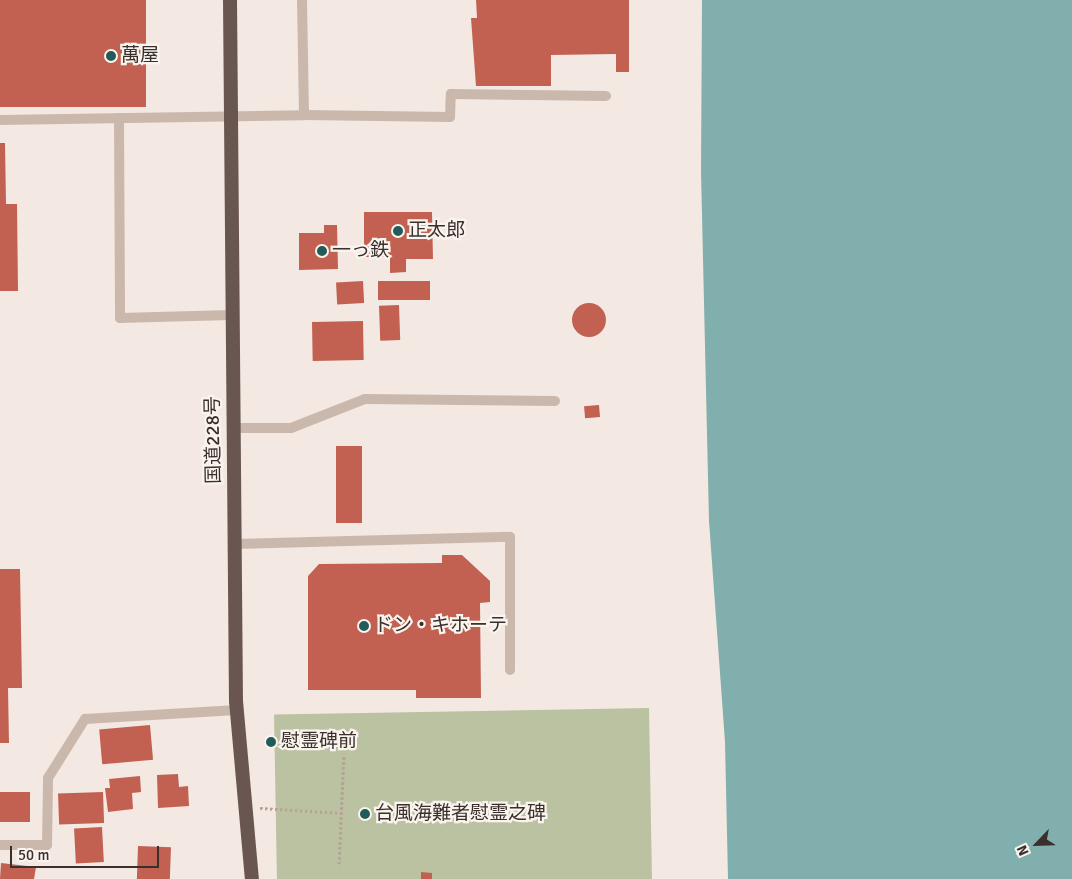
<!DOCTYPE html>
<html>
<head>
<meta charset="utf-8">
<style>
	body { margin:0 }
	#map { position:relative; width:1072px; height:879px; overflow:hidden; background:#f3e9e2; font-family:Signika,"Noto Sans JP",sans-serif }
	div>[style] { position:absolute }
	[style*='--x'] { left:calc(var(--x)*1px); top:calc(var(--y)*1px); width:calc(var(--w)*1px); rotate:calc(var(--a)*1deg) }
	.green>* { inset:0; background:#bac2a1; transform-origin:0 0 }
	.water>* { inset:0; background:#81afad }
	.building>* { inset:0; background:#c26151; transform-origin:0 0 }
	.round { border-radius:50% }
	.path>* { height:3px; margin-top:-1.5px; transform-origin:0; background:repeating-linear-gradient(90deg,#b7a297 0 2.5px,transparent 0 5px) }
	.service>* { height:10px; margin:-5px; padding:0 5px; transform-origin:5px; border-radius:5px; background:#cbb8ad }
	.trunk>* { height:14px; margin:-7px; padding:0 7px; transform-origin:7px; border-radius:7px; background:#6a5650 }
	.dots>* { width:14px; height:14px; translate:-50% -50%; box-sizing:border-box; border:2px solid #faf4ee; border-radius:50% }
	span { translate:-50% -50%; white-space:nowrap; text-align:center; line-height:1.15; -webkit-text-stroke:4.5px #faf4ee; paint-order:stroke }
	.poi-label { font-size:19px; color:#3a2f2c }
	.left { translate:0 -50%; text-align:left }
	.street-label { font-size:19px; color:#3a2f2c }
	.north { position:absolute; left:1012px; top:819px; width:50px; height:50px; -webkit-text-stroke:4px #faf4ee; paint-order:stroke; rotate:246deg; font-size:14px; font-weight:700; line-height:20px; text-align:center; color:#3a2f2c }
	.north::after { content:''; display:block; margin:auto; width:18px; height:22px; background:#3a2f2c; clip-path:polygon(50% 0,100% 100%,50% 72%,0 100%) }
	.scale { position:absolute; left:10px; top:846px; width:149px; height:22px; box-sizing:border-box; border:2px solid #3a2f2c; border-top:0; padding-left:6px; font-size:15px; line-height:18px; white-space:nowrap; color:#3a2f2c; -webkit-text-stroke:4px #faf4ee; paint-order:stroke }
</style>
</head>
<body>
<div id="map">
	<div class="green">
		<i style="left:649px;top:708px;width:171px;height:375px;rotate:89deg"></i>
	</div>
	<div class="water">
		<i style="clip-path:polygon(702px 0,1072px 0,1072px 879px,728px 879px,725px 742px,709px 521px,701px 171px)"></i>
	</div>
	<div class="building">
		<i style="left:0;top:0;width:146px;height:107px"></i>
		<i style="clip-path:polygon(476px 0,629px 0,629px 72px,616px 72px,616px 54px,551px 55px,551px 86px,476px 86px,471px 18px,477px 18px)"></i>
		<i style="clip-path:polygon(0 143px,5px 143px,6px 204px,17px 204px,18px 291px,0 291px)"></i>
		<i style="clip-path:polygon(364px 212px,432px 212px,433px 259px,406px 259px,406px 272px,390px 273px,390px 257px,364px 257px)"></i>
		<i style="clip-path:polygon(324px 225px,337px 225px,338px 269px,299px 270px,299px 233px,324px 233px)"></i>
		<i style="left:363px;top:281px;width:22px;height:27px;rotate:87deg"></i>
		<i style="left:378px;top:281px;width:52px;height:19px"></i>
		<i class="round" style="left:572px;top:303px;width:34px;height:34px"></i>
		<i style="left:399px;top:305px;width:35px;height:20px;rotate:88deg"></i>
		<i style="left:363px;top:321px;width:39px;height:51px;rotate:89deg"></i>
		<i style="left:599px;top:405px;width:12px;height:15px;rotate:85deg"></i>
		<i style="left:336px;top:446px;width:26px;height:77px"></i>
		<i style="clip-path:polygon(442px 555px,462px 555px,490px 581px,490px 602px,480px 603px,481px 698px,416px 698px,416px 690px,308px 690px,308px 576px,319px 564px,442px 563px)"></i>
		<i style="clip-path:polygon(0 569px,20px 569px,22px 688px,8px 688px,9px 743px,0 743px)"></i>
		<i style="left:150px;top:725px;width:35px;height:51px;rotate:85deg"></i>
		<i style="clip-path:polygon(178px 774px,179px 787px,188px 786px,189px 806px,158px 808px,157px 775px)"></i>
		<i style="clip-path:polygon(140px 776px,141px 792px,132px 793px,133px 809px,108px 812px,105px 788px,110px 788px,109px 779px)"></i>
		<i style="left:0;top:792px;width:30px;height:30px"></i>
		<i style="left:103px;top:792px;width:31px;height:45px;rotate:88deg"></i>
		<i style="left:102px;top:827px;width:35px;height:28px;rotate:87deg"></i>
		<i style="left:138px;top:846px;width:33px;height:33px;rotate:2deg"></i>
		<i style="clip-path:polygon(1px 863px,36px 867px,34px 879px,0 879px)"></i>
		<i style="clip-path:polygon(421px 872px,432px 873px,432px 879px,421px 879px)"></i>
	</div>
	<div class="path">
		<i style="--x:260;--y:808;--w:82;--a:3.5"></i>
		<i style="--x:339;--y:864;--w:110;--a:-87.4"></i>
	</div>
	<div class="service">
		<i style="--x:302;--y:0;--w:115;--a:89"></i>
		<i style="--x:119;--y:118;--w:200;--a:89.7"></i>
		<i style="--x:120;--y:318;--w:111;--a:-1.5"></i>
		<i style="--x:0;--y:120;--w:304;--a:-0.9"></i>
		<i style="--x:304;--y:115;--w:146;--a:0.8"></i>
		<i style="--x:450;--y:117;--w:23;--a:-88"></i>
		<i style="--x:451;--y:94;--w:155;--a:0.7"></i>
		<i style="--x:233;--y:428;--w:58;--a:0"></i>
		<i style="--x:291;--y:428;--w:79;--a:-21.4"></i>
		<i style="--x:365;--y:399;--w:190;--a:0.6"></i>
		<i style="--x:234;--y:544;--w:276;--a:-1.5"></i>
		<i style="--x:510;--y:537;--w:133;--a:90"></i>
		<i style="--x:0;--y:845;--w:47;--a:0"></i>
		<i style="--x:47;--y:845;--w:67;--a:-89.1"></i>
		<i style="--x:48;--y:778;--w:70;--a:-57.9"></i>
		<i style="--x:85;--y:719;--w:152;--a:-3.4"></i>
	</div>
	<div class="trunk">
		<i style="--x:230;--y:0;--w:701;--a:89.51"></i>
		<i style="--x:236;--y:701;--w:179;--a:84.9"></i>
	</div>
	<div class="dots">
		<i style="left:111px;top:56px;background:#225b59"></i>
		<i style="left:398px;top:231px;background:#225b59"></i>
		<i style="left:322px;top:251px;background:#225b59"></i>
		<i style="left:364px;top:626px;background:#225b59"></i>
		<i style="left:271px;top:742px;background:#225b59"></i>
		<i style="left:365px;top:814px;background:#225b59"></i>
	</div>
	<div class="poi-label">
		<span class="left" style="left:121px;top:56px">萬屋</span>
		<span class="left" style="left:408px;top:231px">正太郎</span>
		<span class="left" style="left:332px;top:251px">一っ鉄</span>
		<span class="left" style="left:374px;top:626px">ドン・キホーテ</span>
		<span class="left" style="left:281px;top:742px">慰霊碑前</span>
		<span class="left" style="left:375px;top:814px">台風海難者慰霊之碑</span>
	</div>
	<div class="street-label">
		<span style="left:214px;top:440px;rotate:-91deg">国道228号</span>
	</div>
	<div class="north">N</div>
	<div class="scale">50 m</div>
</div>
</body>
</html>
